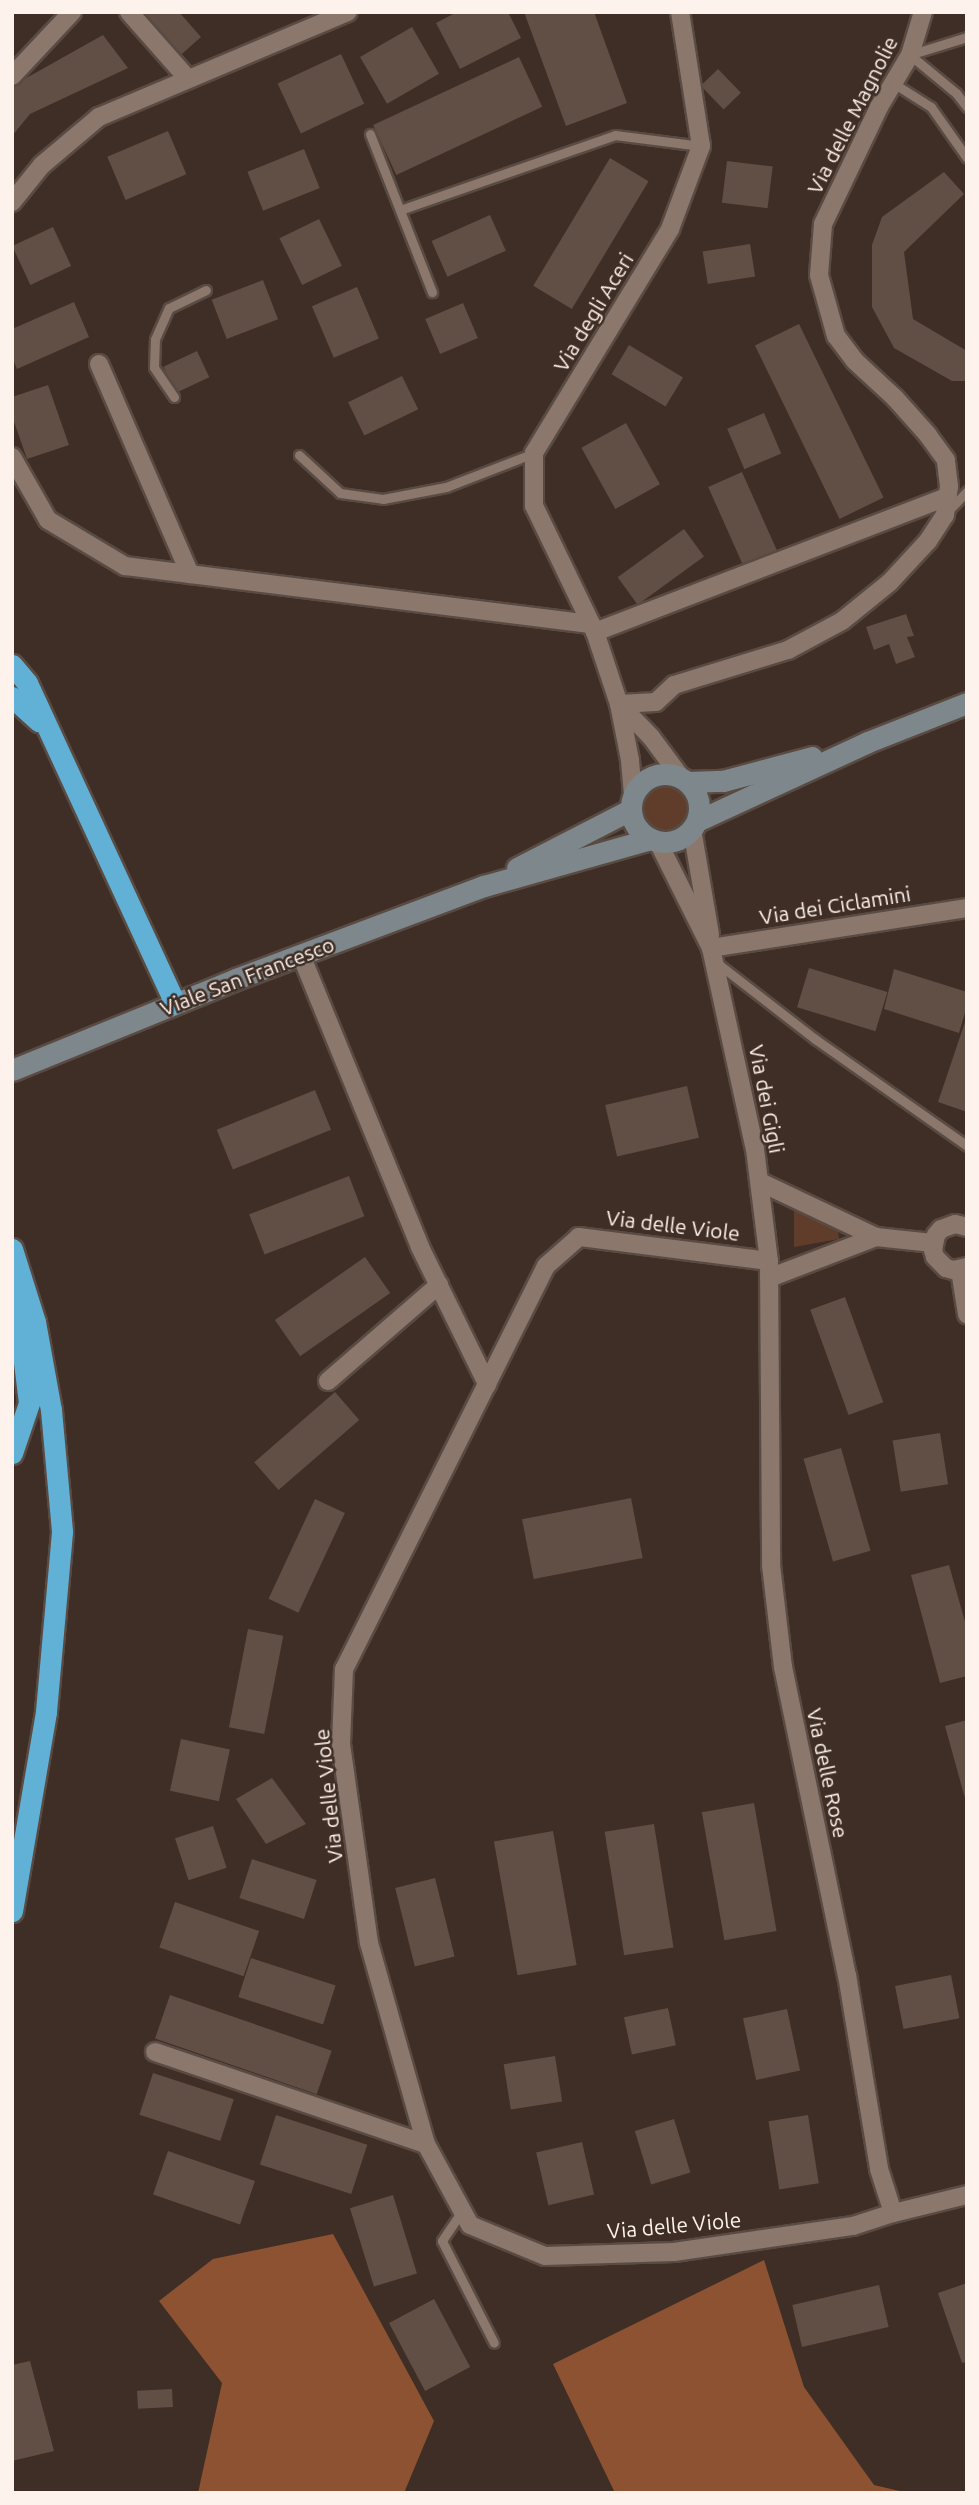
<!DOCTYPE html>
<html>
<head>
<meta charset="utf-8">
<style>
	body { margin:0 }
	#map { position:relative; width:979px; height:2505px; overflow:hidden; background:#3f2e25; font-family:Ubuntu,sans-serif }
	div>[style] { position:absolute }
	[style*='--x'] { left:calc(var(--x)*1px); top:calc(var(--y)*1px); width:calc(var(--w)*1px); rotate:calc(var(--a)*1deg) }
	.green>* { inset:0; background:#603d2a }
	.round { border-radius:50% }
	.forest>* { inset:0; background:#8c5231 }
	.building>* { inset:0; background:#614e44; transform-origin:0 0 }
	.roads { filter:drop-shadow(2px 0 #594b43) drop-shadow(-2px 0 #594b43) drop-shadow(0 2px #594b43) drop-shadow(0 -2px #594b43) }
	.lane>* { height:9px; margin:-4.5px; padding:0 4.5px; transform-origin:4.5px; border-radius:4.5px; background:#8b776c }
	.street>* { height:18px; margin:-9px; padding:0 9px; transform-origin:9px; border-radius:9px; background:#8b776c }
	.secondary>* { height:21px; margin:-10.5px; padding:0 10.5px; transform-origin:10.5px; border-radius:10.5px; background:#7e888c }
	.secondary>.ring { margin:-10.5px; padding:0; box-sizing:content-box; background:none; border:21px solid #7e888c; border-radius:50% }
	.highway>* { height:21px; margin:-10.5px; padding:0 10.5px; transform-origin:10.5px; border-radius:10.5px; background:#61b1d6 }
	span { translate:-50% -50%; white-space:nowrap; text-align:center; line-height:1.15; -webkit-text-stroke:5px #3f2e25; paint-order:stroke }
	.street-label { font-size:21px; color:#fef2ec }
	.frame { position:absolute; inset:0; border:14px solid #fef2ec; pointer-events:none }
</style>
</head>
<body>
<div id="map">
	<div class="green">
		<i class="round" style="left:641px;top:782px;width:52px;height:52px"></i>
		<i style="clip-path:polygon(794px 1210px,837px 1224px,839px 1239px,794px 1247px)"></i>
	</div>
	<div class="forest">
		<i style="clip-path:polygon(333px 2234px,434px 2421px,404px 2493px,198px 2493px,222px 2383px,159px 2301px,213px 2259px)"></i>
		<i style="clip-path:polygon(764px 2260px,804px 2387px,874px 2485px,908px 2493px,615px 2493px,553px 2364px)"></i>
	</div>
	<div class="building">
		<i style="clip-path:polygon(132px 12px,179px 12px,201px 37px,175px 60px)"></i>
		<i style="clip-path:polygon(457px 12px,508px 12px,521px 38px,460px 69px,436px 23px)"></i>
		<i style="clip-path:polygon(524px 12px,594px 12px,627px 103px,566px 126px)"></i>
		<i style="left:412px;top:27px;width:54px;height:60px;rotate:60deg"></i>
		<i style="clip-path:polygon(103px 35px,128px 68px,30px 114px,12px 136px,12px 86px)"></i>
		<i style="left:341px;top:54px;width:55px;height:70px;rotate:65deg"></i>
		<i style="left:519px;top:57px;width:55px;height:161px;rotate:65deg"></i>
		<i style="left:718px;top:69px;width:33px;height:24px;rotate:46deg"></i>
		<i style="left:168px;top:131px;width:47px;height:66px;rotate:67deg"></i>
		<i style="left:304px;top:149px;width:42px;height:61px;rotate:68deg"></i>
		<i style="left:610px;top:158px;width:45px;height:149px;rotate:31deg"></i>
		<i style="left:727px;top:161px;width:46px;height:42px;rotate:7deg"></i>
		<i style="clip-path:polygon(944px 172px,964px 194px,904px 252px,913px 319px,967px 351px,967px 381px,952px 381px,894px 348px,872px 307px,872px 245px,882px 217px)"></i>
		<i style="left:490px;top:215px;width:39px;height:64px;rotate:66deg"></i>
		<i style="left:319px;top:219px;width:52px;height:44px;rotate:64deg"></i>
		<i style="left:53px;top:227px;width:43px;height:45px;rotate:65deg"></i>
		<i style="left:750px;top:244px;width:33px;height:48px;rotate:81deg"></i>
		<i style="left:263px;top:280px;width:42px;height:55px;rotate:69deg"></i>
		<i style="left:357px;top:287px;width:56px;height:49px;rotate:67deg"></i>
		<i style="clip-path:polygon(74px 302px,89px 337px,17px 369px,12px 357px,12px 329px)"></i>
		<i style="left:463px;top:303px;width:38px;height:41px;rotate:67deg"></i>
		<i style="left:799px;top:324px;width:193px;height:49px;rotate:64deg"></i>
		<i style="left:629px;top:345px;width:63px;height:34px;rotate:31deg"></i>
		<i style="left:197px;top:351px;width:29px;height:37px;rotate:65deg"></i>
		<i style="left:402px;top:376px;width:37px;height:60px;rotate:64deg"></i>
		<i style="clip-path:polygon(48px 385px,69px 445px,27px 459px,12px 416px,12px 397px)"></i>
		<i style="left:764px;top:413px;width:44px;height:40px;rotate:67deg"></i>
		<i style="left:626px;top:423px;width:70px;height:51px;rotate:61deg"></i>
		<i style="left:742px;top:472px;width:86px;height:37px;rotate:66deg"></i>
		<i style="left:684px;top:529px;width:34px;height:82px;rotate:54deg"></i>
		<i style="clip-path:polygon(906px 614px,914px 636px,907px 637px,915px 657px,896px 664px,889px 644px,874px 650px,866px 627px)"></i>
		<i style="left:809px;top:968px;width:82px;height:41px;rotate:17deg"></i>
		<i style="clip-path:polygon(894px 969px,967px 992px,967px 1006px,959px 1033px,884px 1009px)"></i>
		<i style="clip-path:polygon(966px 1019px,967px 1020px,967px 1112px,938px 1102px)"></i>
		<i style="left:687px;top:1086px;width:53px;height:84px;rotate:77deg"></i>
		<i style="left:315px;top:1090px;width:43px;height:106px;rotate:68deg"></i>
		<i style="left:349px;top:1176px;width:43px;height:107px;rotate:69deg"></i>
		<i style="left:365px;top:1257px;width:44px;height:110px;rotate:55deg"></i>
		<i style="left:845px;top:1297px;width:112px;height:37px;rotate:70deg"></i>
		<i style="left:335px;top:1392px;width:37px;height:107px;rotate:49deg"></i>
		<i style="left:940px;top:1433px;width:52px;height:48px;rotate:81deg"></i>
		<i style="left:841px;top:1448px;width:107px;height:39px;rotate:74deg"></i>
		<i style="left:631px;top:1498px;width:61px;height:111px;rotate:79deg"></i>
		<i style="left:315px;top:1499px;width:33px;height:110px;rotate:25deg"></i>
		<i style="clip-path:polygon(949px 1565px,967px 1629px,967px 1676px,940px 1683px,911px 1575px)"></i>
		<i style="left:248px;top:1629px;width:36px;height:100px;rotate:11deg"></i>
		<i style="clip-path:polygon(967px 1720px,967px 1802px,966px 1802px,945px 1726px)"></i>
		<i style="left:181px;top:1739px;width:50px;height:53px;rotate:12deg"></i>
		<i style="clip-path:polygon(272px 1778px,306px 1824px,266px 1844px,236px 1799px)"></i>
		<i style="left:754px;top:1803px;width:130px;height:53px;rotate:80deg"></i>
		<i style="left:654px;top:1824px;width:125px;height:50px;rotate:81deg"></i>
		<i style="left:213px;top:1826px;width:44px;height:40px;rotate:72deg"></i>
		<i style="left:553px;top:1831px;width:136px;height:60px;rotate:80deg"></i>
		<i style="left:252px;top:1859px;width:68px;height:41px;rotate:18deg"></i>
		<i style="left:435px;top:1878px;width:81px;height:41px;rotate:76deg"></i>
		<i style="left:175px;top:1902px;width:89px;height:48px;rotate:19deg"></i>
		<i style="left:251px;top:1958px;width:89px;height:41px;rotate:18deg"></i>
		<i style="left:951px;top:1975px;width:44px;height:57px;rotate:79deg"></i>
		<i style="left:170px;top:1995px;width:171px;height:46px;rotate:19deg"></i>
		<i style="left:668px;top:2008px;width:38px;height:45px;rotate:78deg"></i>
		<i style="left:787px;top:2009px;width:63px;height:45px;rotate:78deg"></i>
		<i style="left:555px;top:2056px;width:46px;height:52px;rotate:81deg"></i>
		<i style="left:153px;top:2073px;width:85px;height:44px;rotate:18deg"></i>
		<i style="left:276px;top:2115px;width:96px;height:52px;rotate:18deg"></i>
		<i style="left:808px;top:2115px;width:69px;height:40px;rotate:81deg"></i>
		<i style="left:674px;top:2119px;width:56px;height:41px;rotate:73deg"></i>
		<i style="left:582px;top:2142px;width:54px;height:47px;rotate:77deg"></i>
		<i style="left:168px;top:2151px;width:92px;height:46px;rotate:19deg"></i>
		<i style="left:393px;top:2195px;width:82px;height:45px;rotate:73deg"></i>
		<i style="clip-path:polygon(967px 2283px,967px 2362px,962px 2363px,938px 2293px)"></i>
		<i style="left:879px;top:2285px;width:43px;height:89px;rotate:77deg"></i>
		<i style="left:434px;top:2299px;width:77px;height:51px;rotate:62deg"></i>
		<i style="clip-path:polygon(30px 2361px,54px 2451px,12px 2461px,12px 2365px)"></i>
		<i style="left:172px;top:2389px;width:18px;height:35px;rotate:87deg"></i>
	</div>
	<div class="roads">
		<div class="lane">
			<i style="--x:912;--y:54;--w:58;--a:-17.2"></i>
			<i style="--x:910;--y:55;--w:60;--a:39.6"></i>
			<i style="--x:956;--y:93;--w:18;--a:52"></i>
			<i style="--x:893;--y:83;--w:45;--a:32.3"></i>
			<i style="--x:931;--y:107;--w:62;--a:54.8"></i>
			<i style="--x:370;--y:134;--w:170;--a:68.6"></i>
			<i style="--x:400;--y:210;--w:228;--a:-19.2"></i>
			<i style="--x:615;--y:135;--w:87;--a:7.3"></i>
			<i style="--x:174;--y:397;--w:36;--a:-124"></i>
			<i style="--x:154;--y:367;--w:28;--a:-88"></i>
			<i style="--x:155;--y:339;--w:34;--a:-66"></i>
			<i style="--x:169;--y:308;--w:41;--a:-25.9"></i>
			<i style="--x:299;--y:455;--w:56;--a:42.8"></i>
			<i style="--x:340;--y:493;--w:43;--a:7.9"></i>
			<i style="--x:383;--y:499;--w:64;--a:-10.8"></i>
			<i style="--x:446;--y:487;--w:94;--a:-21.1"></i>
			<i style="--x:948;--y:511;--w:28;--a:-46"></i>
			<i style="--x:717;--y:963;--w:124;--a:37.8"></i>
			<i style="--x:815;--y:1039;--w:186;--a:35.1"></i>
			<i style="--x:462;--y:2211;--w:36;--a:124"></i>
			<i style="--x:442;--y:2241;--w:114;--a:63"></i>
		</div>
		<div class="street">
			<i style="--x:129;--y:12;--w:89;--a:48.6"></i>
			<i style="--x:12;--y:76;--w:88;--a:-46.8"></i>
			<i style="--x:12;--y:202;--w:48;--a:-51"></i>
			<i style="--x:42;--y:165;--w:75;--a:-40.1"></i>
			<i style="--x:99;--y:117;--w:270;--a:-22.9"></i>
			<i style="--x:99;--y:364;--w:229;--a:66.6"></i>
			<i style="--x:12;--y:457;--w:73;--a:60.3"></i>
			<i style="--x:48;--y:520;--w:90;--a:30.9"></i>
			<i style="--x:125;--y:566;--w:470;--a:7.1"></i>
			<i style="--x:595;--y:632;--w:377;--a:-21"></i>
			<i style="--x:619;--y:704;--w:37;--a:-3"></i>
			<i style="--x:656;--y:702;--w:25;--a:-43"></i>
			<i style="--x:674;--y:685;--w:119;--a:-17.1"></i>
			<i style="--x:788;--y:650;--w:61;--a:-28.2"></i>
			<i style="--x:842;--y:621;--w:62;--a:-39.1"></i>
			<i style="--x:890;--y:582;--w:56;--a:-47.2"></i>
			<i style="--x:928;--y:541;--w:31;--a:-57"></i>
			<i style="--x:945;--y:515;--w:29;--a:-82"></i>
			<i style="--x:949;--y:486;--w:26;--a:-97"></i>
			<i style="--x:946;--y:460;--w:31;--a:-126"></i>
			<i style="--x:928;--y:435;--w:50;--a:-131.7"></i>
			<i style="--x:895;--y:398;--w:54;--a:-137.2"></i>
			<i style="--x:855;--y:361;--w:31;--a:-127"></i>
			<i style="--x:836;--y:336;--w:63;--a:-105.6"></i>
			<i style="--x:819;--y:275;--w:51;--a:-85.5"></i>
			<i style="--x:823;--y:224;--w:130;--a:-64.4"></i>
			<i style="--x:879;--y:107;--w:61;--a:-59.2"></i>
			<i style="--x:910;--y:55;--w:45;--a:-73.2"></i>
			<i style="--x:619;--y:704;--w:46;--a:45.9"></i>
			<i style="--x:651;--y:737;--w:49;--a:53.4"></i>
			<i style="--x:633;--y:795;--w:35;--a:-95"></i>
			<i style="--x:630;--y:760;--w:57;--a:-101.1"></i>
			<i style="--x:619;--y:704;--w:76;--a:-108.4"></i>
			<i style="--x:595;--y:632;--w:140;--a:-115.8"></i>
			<i style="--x:534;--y:506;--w:53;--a:-90"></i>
			<i style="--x:534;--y:453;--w:262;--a:-58.7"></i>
			<i style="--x:670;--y:229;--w:89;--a:-69.5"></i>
			<i style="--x:701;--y:146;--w:136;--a:-98.9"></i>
			<i style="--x:692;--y:829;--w:107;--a:80.3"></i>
			<i style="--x:658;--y:842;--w:119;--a:63.4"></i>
			<i style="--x:711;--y:948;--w:206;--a:77.7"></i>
			<i style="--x:755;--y:1149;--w:113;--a:82.9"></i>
			<i style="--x:769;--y:1261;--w:304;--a:89.6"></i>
			<i style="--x:771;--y:1565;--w:103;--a:83.3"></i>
			<i style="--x:783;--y:1667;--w:315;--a:78.3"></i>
			<i style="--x:847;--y:1975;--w:197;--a:80.6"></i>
			<i style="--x:879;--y:2169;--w:46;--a:72.3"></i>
			<i style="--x:893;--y:2213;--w:76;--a:-13.7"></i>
			<i style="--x:711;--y:948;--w:259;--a:-8.9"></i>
			<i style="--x:301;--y:955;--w:315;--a:67.8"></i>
			<i style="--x:420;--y:1247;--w:153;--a:63.9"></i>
			<i style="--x:760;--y:1182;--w:128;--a:25.4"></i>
			<i style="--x:876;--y:1237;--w:57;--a:6"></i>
			<i style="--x:967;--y:1227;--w:12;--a:-166"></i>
			<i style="--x:955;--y:1224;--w:15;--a:160"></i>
			<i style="--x:941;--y:1229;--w:8;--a:130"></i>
			<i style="--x:936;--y:1235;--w:15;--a:101"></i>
			<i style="--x:933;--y:1250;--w:7;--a:74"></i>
			<i style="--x:935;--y:1257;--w:16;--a:45"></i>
			<i style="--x:946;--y:1268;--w:7;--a:16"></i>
			<i style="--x:953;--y:1270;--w:14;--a:-12"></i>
			<i style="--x:769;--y:1261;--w:192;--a:-172.8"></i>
			<i style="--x:579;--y:1237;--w:44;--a:138.7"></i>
			<i style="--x:546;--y:1266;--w:451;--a:116.6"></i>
			<i style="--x:344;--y:1669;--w:75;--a:92.3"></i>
			<i style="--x:341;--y:1744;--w:201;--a:82"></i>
			<i style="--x:369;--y:1943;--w:209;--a:74.2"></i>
			<i style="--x:426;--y:2144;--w:92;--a:61.5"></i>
			<i style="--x:470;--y:2225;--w:81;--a:22.5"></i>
			<i style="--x:545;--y:2256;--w:129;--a:-1.8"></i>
			<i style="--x:674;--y:2252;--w:181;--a:-8.3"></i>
			<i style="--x:853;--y:2226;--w:42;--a:-18"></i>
			<i style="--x:960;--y:1270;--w:45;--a:81"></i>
			<i style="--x:769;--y:1278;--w:115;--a:-21"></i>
			<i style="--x:328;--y:1381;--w:147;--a:-40.9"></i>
			<i style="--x:155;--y:2052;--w:286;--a:18.8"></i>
		</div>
		<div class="secondary">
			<i class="ring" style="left:631px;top:774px;width:47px;height:47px"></i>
			<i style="--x:688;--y:782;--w:35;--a:-2"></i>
			<i style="--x:723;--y:781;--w:92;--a:-15.1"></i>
			<i style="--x:697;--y:821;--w:188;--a:-24.8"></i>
			<i style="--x:868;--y:742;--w:106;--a:-21.5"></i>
			<i style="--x:517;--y:868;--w:127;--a:-27.2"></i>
			<i style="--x:12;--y:1070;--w:242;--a:-22.1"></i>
			<i style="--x:236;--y:979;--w:265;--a:-20.6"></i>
			<i style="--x:484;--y:886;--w:173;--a:-15.8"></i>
		</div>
		<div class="highway">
			<i style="--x:12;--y:665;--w:23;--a:50"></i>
			<i style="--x:27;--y:683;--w:353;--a:65.2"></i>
			<i style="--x:12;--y:697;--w:36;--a:42"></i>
			<i style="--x:12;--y:1249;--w:77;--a:72.5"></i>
			<i style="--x:35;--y:1322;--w:89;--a:79.7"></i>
			<i style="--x:51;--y:1410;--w:122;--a:84.8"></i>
			<i style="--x:62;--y:1532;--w:181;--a:95.1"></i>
			<i style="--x:46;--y:1712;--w:202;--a:99.7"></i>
			<i style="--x:12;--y:1453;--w:53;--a:-71.2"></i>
			<i style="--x:29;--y:1403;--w:115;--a:-97"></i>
		</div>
	</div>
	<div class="street-label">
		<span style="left:852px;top:115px;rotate:-63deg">Via delle Magnolie</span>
		<span style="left:593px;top:312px;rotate:-59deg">Via degli Aceri</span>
		<span style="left:835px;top:905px;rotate:-9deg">Via dei Ciclamini</span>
		<span style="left:247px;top:976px;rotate:-21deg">Viale San Francesco</span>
		<span style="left:767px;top:1099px;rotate:79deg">Via dei Gigli</span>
		<span style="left:673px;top:1225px;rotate:7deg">Via delle Viole</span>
		<span style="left:828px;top:1773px;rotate:78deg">Via delle Rose</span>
		<span style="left:328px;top:1796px;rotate:-96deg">Via delle Viole</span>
		<span style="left:674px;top:2225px;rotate:-5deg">Via delle Viole</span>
	</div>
	<div class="frame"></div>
</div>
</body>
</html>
